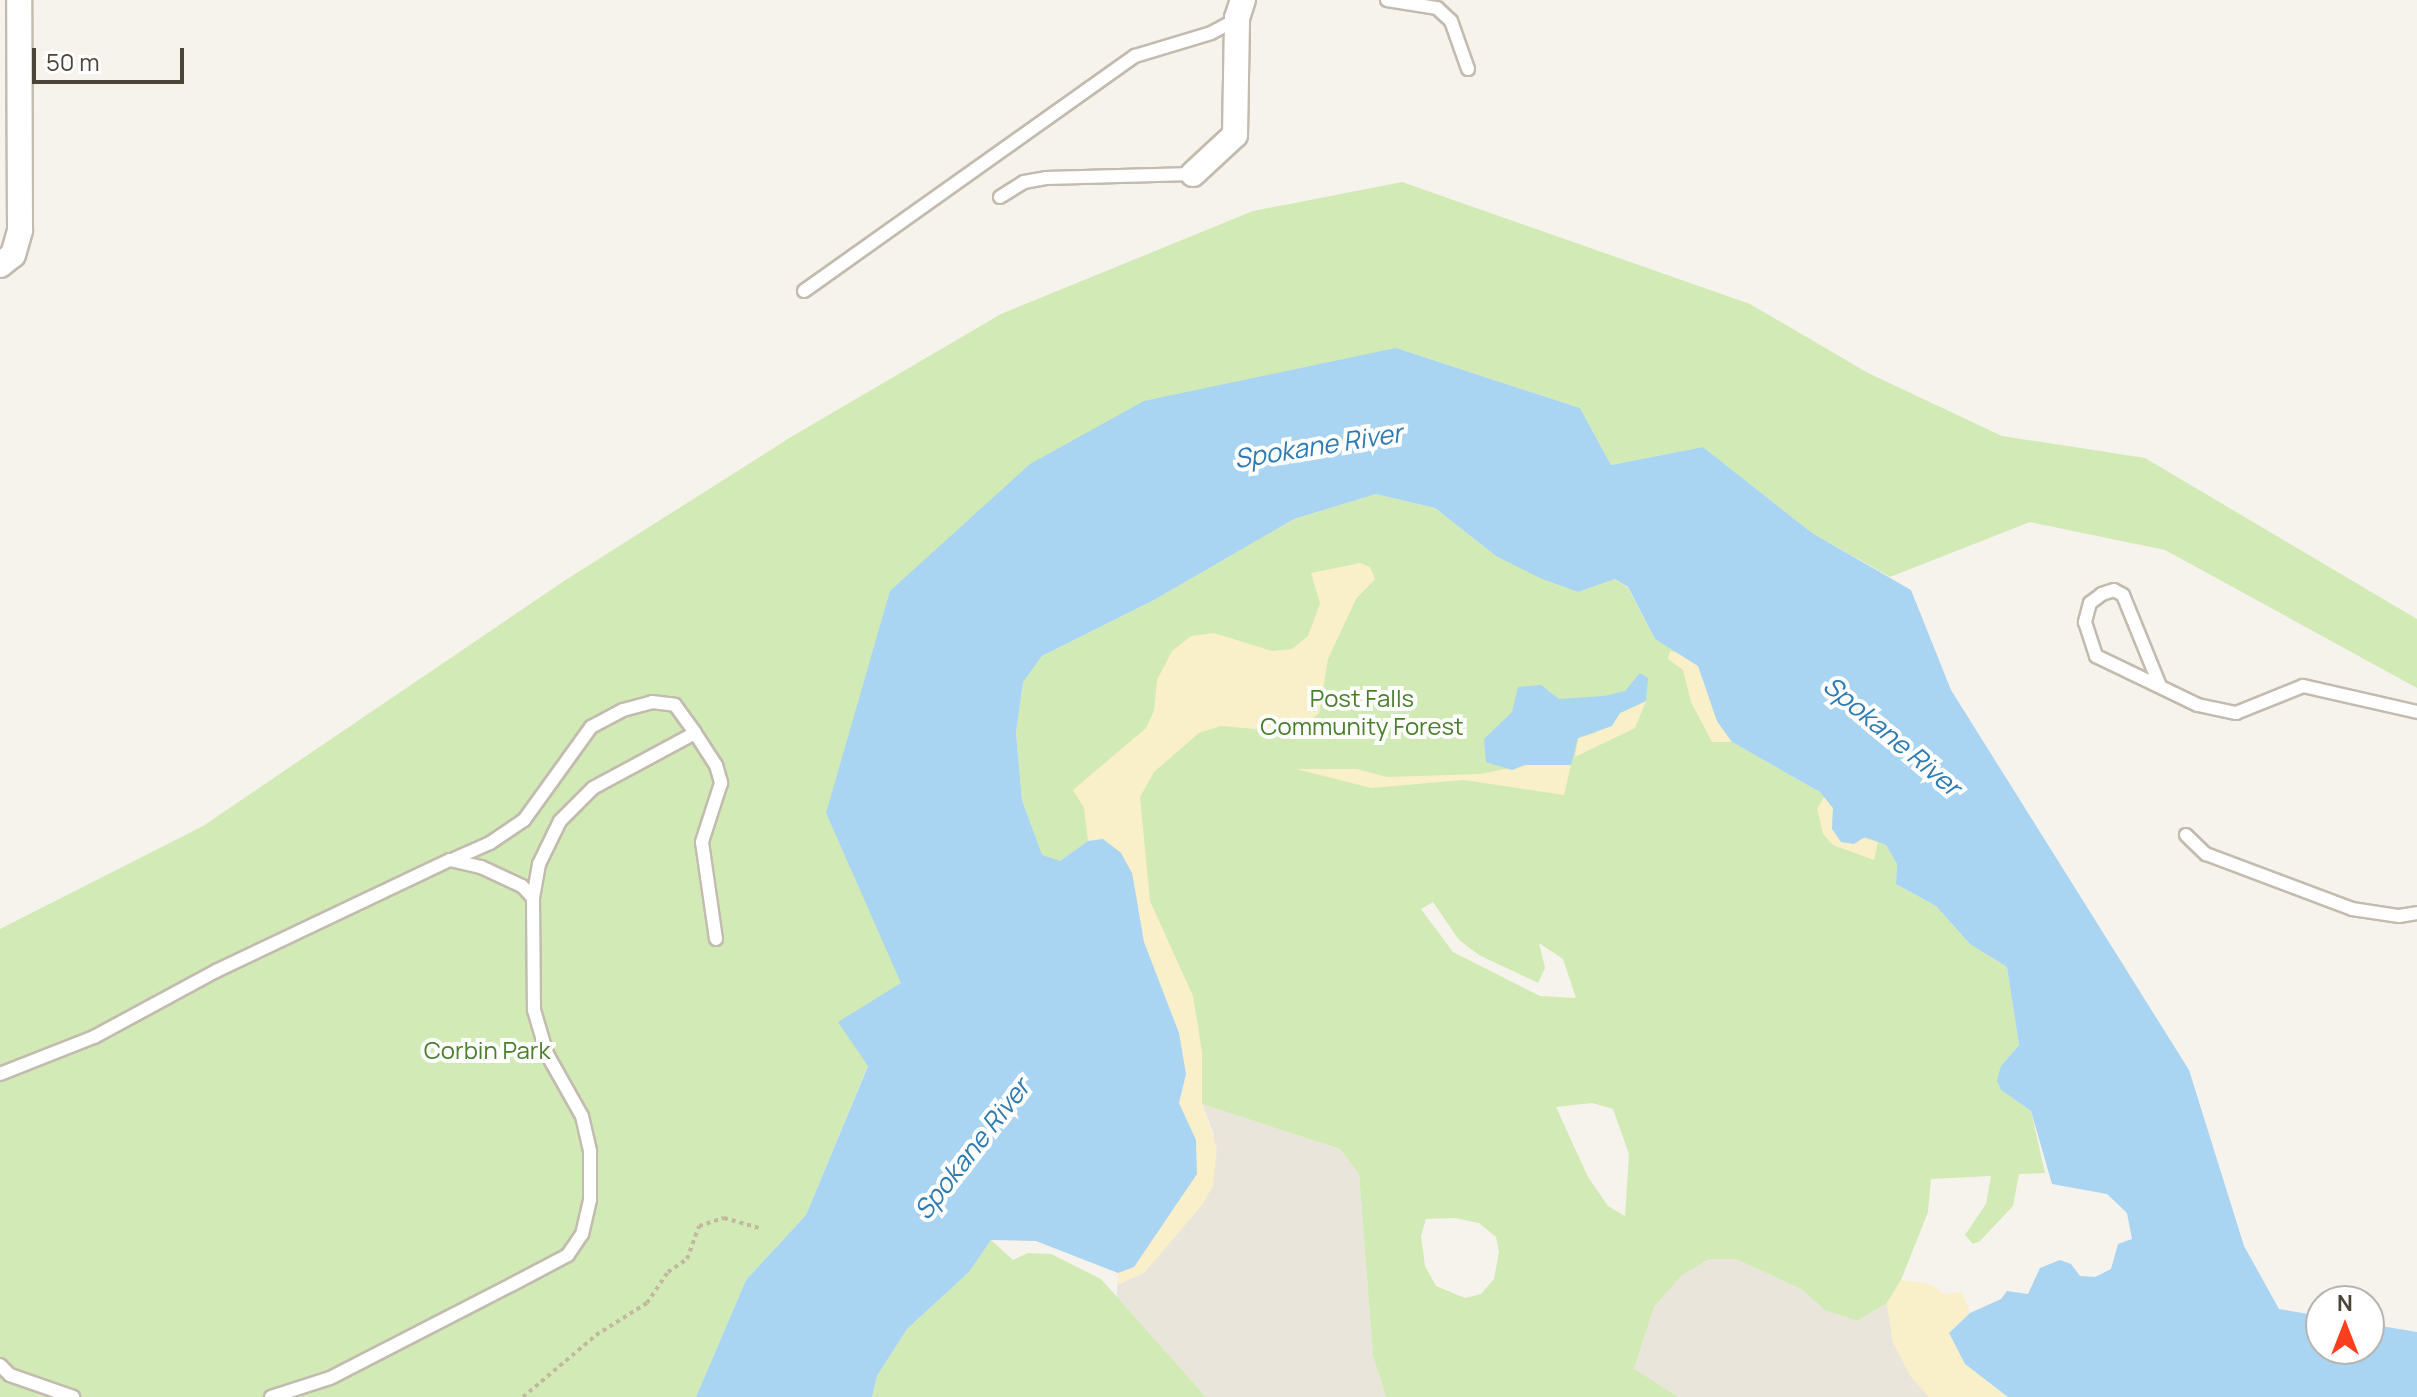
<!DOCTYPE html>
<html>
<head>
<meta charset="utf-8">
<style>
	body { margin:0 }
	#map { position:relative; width:2417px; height:1397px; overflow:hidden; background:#f6f3ec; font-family:Manrope,sans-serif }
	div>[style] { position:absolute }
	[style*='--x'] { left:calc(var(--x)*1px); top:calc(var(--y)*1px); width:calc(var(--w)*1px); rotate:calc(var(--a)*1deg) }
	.residential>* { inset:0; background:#eae5da }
	.green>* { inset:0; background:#d2eab5 }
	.sand>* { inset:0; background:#f9efc9 }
	.water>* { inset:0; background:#a9d4f2 }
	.path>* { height:4px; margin-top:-2px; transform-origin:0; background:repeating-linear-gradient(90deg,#c4b79f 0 4px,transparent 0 8px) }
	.roads { filter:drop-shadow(2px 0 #c2bbae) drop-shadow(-2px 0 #c2bbae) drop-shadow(0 2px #c2bbae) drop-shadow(0 -2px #c2bbae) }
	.lane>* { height:12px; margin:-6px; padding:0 6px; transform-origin:6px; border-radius:6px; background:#fff }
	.street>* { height:24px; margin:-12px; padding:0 12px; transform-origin:12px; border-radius:12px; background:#fff }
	span { translate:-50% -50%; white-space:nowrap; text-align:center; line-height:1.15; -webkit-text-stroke:8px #fff; paint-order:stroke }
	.park-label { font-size:24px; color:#4a7f2a }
	.water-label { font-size:26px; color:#2e7ab2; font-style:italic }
	.north { position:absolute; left:2305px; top:1285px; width:80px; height:80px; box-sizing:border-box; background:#fff; border:2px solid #b7b4b0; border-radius:50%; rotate:0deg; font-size:22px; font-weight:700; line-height:32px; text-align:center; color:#4b4439 }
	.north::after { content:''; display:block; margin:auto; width:28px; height:36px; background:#fc3f1d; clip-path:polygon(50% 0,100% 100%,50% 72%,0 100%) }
	.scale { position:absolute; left:32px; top:48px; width:152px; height:36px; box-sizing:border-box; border:4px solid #4b4439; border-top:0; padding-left:10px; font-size:24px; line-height:28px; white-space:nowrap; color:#4b4439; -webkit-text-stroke:6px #fff; paint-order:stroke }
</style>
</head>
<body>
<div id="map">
	<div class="residential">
		<i style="clip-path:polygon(1202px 1104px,1340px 1149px,1359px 1174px,1373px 1356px,1386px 1397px,1206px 1397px,1117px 1297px,1117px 1285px,1145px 1272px,1214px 1135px)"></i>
		<i style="clip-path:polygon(1709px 1259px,1736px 1259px,1801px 1289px,1825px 1310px,1857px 1321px,1887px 1303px,1893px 1343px,1929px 1397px,1625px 1397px,1654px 1307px,1681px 1275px)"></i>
	</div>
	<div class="green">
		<i style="clip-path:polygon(1402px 182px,1750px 304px,1868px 373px,2002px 436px,2145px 458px,2417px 619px,2417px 688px,2165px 550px,2030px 522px,1890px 577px,1812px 533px,1703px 447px,1611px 465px,1580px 408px,1396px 348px,826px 813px,902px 983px,839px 1022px,868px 1065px,806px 1215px,746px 1280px,696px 1397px,0 1397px,0 929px,203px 826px,564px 581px,791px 437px,1001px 314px,1253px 211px)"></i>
		<i style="clip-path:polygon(evenodd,1376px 494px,1435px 508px,1496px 556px,1578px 592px,1615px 579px,1628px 588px,1655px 639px,1686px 654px,1732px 742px,1820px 792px,1865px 837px,1886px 845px,1897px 864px,1896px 884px,1936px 906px,1970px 944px,2007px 967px,2019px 1045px,2001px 1066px,2001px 1090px,2031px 1111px,2045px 1173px,2019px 1174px,2013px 1206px,1980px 1241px,1973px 1244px,1965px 1235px,1986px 1204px,1991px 1176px,1931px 1179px,1928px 1212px,1901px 1280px,1887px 1303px,1857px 1321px,1825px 1310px,1801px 1289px,1736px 1259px,1709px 1259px,1682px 1275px,1654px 1307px,1634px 1369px,1678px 1397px,1386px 1397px,1373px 1356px,1359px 1174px,1340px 1149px,1202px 1104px,1198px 1024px,1103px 839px,1088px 841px,1060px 861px,1051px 863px,1042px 856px,1022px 800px,1016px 733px,1023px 682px,1042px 656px,1154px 600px,1294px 519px,1376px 494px,1433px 902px,1459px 940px,1479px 955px,1538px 983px,1545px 968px,1539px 943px,1563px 959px,1576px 998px,1540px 996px,1453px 952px,1421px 909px,1433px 902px,1376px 494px,1592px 1103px,1613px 1109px,1629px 1154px,1625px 1216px,1608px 1206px,1588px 1177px,1556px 1107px,1592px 1103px,1376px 494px,1455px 1218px,1479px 1223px,1496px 1237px,1499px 1252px,1494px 1279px,1481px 1294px,1465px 1298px,1436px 1286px,1425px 1266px,1421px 1236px,1426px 1219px,1455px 1218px)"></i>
		<i style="clip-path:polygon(991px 1240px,1013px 1260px,1028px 1253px,1051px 1254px,1101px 1279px,1206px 1397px,872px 1397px,877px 1376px,907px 1329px,969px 1272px)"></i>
	</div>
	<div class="sand">
		<i style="clip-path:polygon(1360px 563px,1370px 567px,1375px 579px,1356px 599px,1328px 659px,1319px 713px,1305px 725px,1277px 731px,1221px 726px,1199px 733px,1154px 772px,1140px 797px,1150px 901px,1193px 996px,1202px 1052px,1202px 1104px,1217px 1148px,1213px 1186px,1202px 1205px,1145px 1272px,1117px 1285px,1118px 1273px,1134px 1267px,1197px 1174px,1196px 1140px,1179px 1103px,1186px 1074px,1179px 1033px,1144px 942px,1132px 873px,1103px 840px,1088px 841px,1084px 808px,1073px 790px,1146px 728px,1154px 711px,1157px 680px,1172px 651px,1191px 636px,1214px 633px,1272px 651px,1292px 649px,1308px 636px,1320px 603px,1311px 573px)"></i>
		<i style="clip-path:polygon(1670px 651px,1686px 654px,1698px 666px,1717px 721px,1732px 742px,1712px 742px,1691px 702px,1683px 670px,1668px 659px)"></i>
		<i style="clip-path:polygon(1646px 701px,1635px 728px,1575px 757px,1578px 738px,1595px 733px,1620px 713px)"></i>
		<i style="clip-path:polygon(1525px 765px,1571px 765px,1564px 795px,1464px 780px,1371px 788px,1296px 769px,1357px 769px,1387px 777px,1480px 774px)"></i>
		<i style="clip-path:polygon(1824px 797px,1833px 808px,1832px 829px,1878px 842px,1874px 860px,1833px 845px,1823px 834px,1817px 809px)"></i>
		<i style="clip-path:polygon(1901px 1280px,1930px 1284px,1944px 1294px,1962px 1292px,1970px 1313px,1949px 1332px,1965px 1364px,2007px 1397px,1929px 1397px,1911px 1377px,1893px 1343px,1887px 1303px)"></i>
	</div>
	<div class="water">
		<i style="clip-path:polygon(1396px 348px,1580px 408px,1611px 465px,1703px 447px,1812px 533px,1911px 590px,1951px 690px,2189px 1070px,2244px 1246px,2279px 1309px,2321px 1316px,2321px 1349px,2369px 1349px,2369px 1324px,2417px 1332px,2417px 1397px,2008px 1397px,1965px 1364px,1949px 1333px,1970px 1313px,2001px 1299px,2007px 1291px,2028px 1294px,2040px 1268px,2060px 1260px,2071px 1264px,2080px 1276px,2095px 1277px,2111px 1269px,2118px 1244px,2132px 1239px,2127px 1213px,2107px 1194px,2052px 1184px,2031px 1111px,2001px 1090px,1997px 1080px,2001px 1066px,2019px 1045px,2007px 967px,1970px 944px,1936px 906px,1896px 884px,1897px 864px,1886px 845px,1865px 837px,1854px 844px,1841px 842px,1832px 829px,1833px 808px,1820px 792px,1732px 742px,1717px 721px,1698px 666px,1655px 639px,1628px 587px,1615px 579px,1578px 592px,1540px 578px,1496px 556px,1435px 508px,1376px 494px,1294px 519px,1154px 600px,1042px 656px,1023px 682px,1016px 733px,1022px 800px,1042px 855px,1060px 861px,1088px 841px,1103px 839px,1121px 853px,1132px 873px,1144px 942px,1179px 1033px,1186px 1074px,1179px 1103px,1196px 1140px,1197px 1174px,1134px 1267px,1118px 1273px,1036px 1241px,991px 1240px,969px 1272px,907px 1329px,877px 1376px,872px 1397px,696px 1397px,746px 1280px,806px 1215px,868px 1066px,838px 1022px,901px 983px,826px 813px,890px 591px,1030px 464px,1144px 401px)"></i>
		<i style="clip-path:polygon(1640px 673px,1648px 678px,1646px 701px,1620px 713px,1612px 726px,1578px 738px,1571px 765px,1525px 765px,1512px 770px,1486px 762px,1484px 739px,1512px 712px,1518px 687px,1541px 685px,1559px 699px,1604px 696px,1625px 691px)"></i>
	</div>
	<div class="path">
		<i style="--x:523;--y:1397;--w:96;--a:-40.3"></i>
		<i style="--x:596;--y:1335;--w:60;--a:-32.1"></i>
		<i style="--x:647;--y:1303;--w:37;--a:-56"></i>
		<i style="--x:668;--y:1272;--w:23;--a:-34"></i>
		<i style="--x:687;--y:1259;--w:35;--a:-70"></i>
		<i style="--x:699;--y:1226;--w:26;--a:-18"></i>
		<i style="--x:724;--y:1218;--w:37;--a:16"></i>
	</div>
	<div class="roads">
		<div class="lane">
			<i style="--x:1387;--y:0;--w:51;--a:9.1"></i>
			<i style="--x:1437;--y:8;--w:19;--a:43"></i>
			<i style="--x:1451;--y:21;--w:51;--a:70.5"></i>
			<i style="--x:1000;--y:197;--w:28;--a:-32"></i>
			<i style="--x:1024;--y:182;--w:22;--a:-10"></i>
			<i style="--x:1046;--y:178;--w:147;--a:-1.6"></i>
			<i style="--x:804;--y:291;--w:406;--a:-35.4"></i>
			<i style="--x:1135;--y:56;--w:79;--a:-16.8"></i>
			<i style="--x:1211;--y:33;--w:27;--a:-28"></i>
			<i style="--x:2160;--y:686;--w:98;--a:-112.1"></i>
			<i style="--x:2123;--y:595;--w:10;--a:-151"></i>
			<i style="--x:2114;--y:590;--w:13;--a:162"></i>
			<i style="--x:2102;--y:594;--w:15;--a:143"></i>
			<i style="--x:2090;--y:603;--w:20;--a:105"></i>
			<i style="--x:2085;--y:622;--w:36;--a:72"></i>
			<i style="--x:2096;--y:656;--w:113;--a:25.7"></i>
			<i style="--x:2198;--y:705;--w:39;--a:12"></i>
			<i style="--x:2236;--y:713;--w:72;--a:-21.9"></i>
			<i style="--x:2303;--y:686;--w:117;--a:12.8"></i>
			<i style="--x:695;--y:733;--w:38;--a:57"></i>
			<i style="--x:716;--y:765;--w:19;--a:74"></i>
			<i style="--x:721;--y:783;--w:62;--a:107.9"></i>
			<i style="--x:702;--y:842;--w:98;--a:81.8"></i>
			<i style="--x:2186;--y:835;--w:28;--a:44"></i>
			<i style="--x:2206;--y:854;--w:156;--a:20.6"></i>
			<i style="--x:2352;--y:909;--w:48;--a:8.5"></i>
			<i style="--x:2399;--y:916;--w:18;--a:-9"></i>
			<i style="--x:454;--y:859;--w:39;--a:-24"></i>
			<i style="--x:490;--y:843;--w:41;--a:-34.1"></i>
			<i style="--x:524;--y:820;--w:115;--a:-54.2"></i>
			<i style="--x:591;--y:727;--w:36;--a:-28"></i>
			<i style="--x:623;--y:710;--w:30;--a:-15"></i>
			<i style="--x:652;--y:702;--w:23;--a:7"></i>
			<i style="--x:675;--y:705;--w:34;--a:54"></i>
			<i style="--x:695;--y:733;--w:116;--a:151.7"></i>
			<i style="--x:593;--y:788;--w:47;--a:135"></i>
			<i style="--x:560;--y:821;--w:48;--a:116"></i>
			<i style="--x:539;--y:864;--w:35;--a:100"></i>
			<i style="--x:0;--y:1074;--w:101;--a:-21.5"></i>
			<i style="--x:94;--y:1037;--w:139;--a:-28.4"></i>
			<i style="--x:216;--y:971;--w:259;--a:-25.4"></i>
			<i style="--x:450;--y:860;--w:32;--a:13"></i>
			<i style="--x:481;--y:867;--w:45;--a:24.9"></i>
			<i style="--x:522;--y:886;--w:16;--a:47"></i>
			<i style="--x:533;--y:898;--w:112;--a:89.5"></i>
			<i style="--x:534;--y:1010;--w:46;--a:73.5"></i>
			<i style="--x:547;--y:1054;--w:71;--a:60.6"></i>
			<i style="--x:582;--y:1116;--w:36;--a:77"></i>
			<i style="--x:590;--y:1151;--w:49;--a:90"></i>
			<i style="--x:590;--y:1200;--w:35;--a:103"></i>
			<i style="--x:582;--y:1234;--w:25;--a:124"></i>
			<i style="--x:568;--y:1255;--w:64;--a:152.2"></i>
			<i style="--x:511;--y:1285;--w:203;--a:152.8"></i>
			<i style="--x:330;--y:1378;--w:62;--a:162.1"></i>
			<i style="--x:0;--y:1365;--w:14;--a:45"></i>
			<i style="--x:10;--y:1375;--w:67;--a:19.2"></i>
		</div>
		<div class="street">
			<i style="--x:1193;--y:174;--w:57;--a:-42.9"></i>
			<i style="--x:1235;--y:135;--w:117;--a:-89"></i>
			<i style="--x:1237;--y:18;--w:19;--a:-72"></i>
			<i style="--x:0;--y:265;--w:16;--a:-38"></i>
			<i style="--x:13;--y:255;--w:26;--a:-74"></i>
			<i style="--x:20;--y:230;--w:230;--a:-90.2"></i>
		</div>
	</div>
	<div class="park-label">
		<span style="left:1362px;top:712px">Post Falls<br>Community Forest</span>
		<span style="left:487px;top:1050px">Corbin Park</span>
	</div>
	<div class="water-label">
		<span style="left:1318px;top:446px;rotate:-9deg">Spokane River</span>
		<span style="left:1892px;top:736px;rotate:40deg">Spokane River</span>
		<span style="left:972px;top:1149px;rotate:-52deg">Spokane River</span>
	</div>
	<div class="north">N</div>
	<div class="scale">50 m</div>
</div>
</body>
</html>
